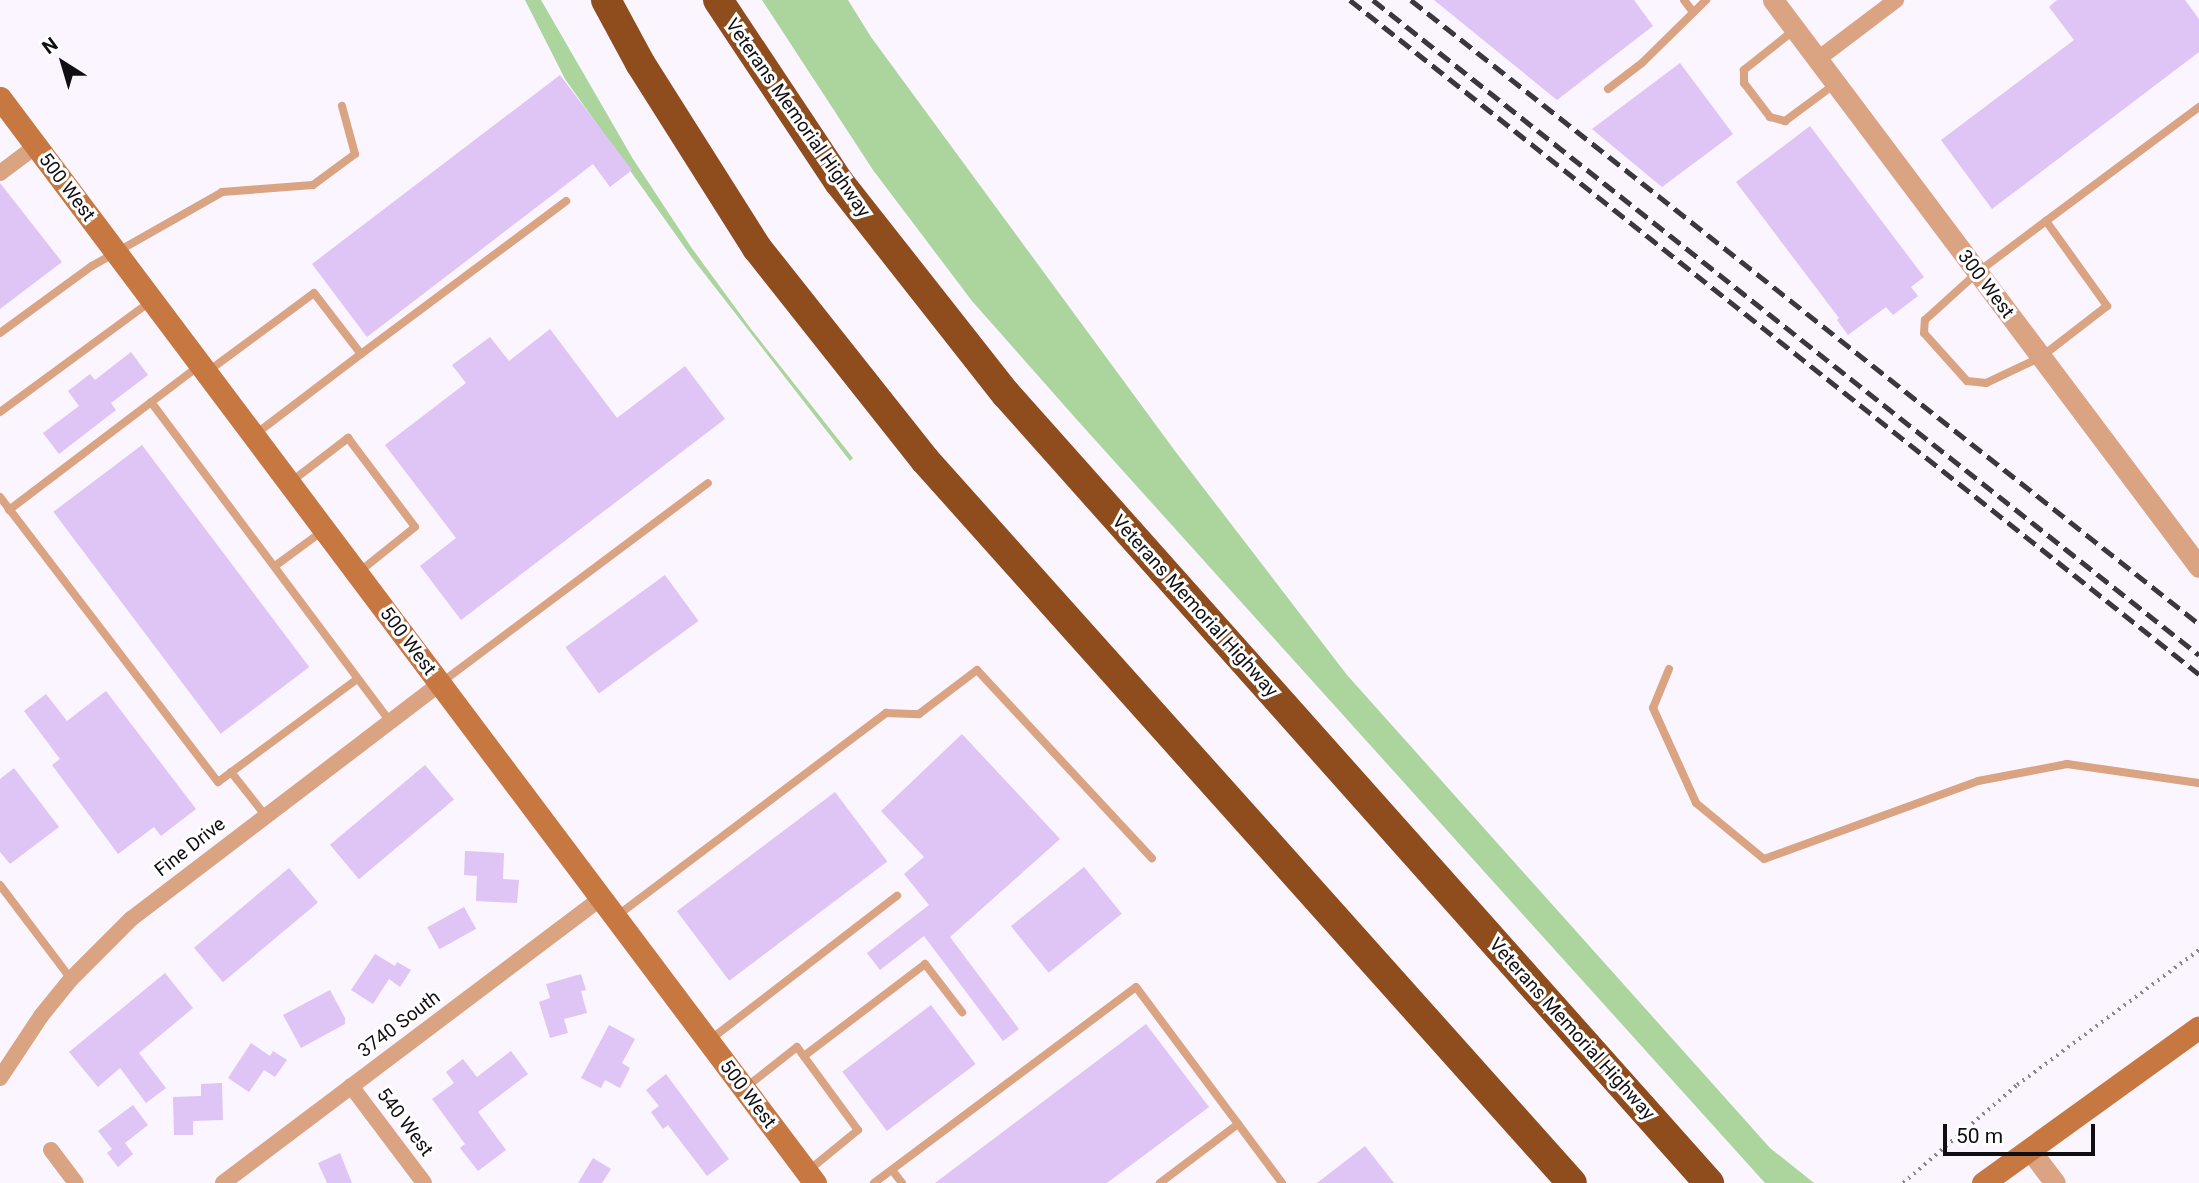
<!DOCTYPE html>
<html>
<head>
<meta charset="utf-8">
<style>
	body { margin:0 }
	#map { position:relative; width:2199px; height:1183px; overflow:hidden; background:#faf5fe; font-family:Roboto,sans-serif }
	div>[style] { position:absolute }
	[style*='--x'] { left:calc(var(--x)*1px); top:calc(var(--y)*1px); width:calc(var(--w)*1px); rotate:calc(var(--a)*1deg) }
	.green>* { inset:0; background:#acd49d }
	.building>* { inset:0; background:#dec5f5; transform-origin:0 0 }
	.path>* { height:3.5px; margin-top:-1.75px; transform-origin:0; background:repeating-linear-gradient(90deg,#8b878e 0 2px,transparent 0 7px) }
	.service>* { height:8px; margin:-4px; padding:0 4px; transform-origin:4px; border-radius:4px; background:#daa381 }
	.minor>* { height:16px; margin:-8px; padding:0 8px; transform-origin:8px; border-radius:8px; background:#daa381 }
	.tertiary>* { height:21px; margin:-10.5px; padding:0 10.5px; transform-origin:10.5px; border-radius:10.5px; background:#daa381 }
	.secondary>* { height:23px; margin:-11.5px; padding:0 11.5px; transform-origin:11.5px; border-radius:11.5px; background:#c77841 }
	.motorway>* { height:30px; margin:-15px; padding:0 15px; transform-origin:15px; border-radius:15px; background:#8f4d1d }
	.rail>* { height:5px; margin-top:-2.5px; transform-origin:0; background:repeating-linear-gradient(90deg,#3a373d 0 14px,transparent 0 21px) }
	span { translate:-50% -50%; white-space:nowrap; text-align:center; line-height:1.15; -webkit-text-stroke:6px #fff; paint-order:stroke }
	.street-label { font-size:19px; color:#110e13 }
	.north { position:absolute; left:28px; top:28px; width:70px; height:70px; -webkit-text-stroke:5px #fff; paint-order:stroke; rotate:323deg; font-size:19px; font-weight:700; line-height:28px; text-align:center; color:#110e13 }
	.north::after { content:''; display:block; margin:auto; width:24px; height:32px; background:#110e13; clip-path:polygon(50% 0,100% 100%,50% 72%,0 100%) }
	.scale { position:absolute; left:1943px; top:1124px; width:152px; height:32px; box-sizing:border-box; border:4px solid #110e13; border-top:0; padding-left:9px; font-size:21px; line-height:24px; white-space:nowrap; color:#110e13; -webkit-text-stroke:5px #fff; paint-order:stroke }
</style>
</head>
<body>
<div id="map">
	<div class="green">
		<i style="clip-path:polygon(525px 0,541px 0,633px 159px,691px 247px,751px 329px,853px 458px,850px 461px,693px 259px,565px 79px)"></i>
		<i style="clip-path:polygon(762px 0,848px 0,871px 37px,1175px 451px,1347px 675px,1770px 1148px,1814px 1183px,1765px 1183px,1078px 421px,972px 301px,873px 170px)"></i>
	</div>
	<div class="building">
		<i style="clip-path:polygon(1434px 0,1634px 0,1653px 26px,1557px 100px)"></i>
		<i style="clip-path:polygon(2057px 0,2185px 0,2199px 19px,2199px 52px,1992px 209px,1941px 140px,2074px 40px,2049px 7px)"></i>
		<i style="clip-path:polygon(1680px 63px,1733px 134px,1662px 187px,1592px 129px)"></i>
		<i style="clip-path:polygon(560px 75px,632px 170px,610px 187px,593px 164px,367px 337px,312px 264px)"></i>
		<i style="clip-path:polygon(1810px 126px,1924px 277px,1911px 287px,1918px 296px,1893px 315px,1886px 307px,1848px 335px,1837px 320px,1839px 318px,1736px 182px)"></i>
		<i style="clip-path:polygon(0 183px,62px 262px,0 309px)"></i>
		<i style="clip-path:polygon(550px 329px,617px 418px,685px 366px,725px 419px,461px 620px,420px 566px,456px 538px,385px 445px,466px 383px,452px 365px,490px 337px,509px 361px)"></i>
		<i style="clip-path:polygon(131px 352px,148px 375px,111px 403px,116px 410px,59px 454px,43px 433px,79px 406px,68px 391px,90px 374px,95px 380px)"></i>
		<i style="left:142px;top:445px;width:278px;height:111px;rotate:53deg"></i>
		<i style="left:665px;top:575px;width:57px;height:123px;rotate:54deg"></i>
		<i style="clip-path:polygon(106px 691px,196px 809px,161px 836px,154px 827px,118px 854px,52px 765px,60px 759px,24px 711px,46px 694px,67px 721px)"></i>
		<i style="clip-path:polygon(962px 734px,1060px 839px,950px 937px,1019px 1029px,1003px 1041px,924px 936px,880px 970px,867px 953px,929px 905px,904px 874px,924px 857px,881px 811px)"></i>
		<i style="left:425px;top:765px;width:45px;height:124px;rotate:50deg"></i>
		<i style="clip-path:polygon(14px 768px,59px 827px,10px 864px,0 852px,0 779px)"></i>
		<i style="left:835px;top:792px;width:87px;height:198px;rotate:53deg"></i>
		<i style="clip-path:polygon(465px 851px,504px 853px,503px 879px,519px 880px,517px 903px,476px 901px,477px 876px,464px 875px)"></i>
		<i style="left:1084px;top:867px;width:60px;height:94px;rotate:51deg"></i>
		<i style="left:289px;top:868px;width:45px;height:124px;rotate:50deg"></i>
		<i style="left:464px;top:907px;width:25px;height:42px;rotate:61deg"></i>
		<i style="clip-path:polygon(375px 954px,395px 966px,397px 962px,411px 970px,400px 987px,389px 979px,373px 1004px,351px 990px)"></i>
		<i style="clip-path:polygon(165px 973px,193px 1008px,139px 1053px,166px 1088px,146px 1103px,120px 1068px,98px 1087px,69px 1052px)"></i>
		<i style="clip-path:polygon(581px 974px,586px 990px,581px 991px,587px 1013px,564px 1019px,568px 1033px,550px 1038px,539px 1002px,550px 998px,546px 984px)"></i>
		<i style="clip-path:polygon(330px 990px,345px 1018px,345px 1024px,301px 1048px,283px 1015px)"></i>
		<i style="left:931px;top:1005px;width:74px;height:111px;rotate:53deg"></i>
		<i style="clip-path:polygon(1146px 1024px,1209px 1107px,1107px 1183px,935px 1183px)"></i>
		<i style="clip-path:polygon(609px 1025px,635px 1039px,622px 1063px,630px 1068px,620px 1088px,605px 1080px,601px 1088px,581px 1078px)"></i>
		<i style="clip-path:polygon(251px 1043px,270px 1056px,273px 1051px,287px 1060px,275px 1077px,264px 1070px,249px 1092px,228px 1078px)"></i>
		<i style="clip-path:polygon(511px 1051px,528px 1074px,478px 1112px,506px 1150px,478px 1171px,460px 1148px,465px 1144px,432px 1099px,454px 1083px,446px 1072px,463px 1059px,477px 1077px)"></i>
		<i style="clip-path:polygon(666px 1074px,729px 1159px,707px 1176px,668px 1125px,663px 1129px,651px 1112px,659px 1106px,646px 1090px)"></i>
		<i style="clip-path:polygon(222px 1083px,223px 1120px,193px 1121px,193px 1135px,174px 1135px,173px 1097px,201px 1096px,201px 1084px)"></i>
		<i style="clip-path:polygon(133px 1105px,148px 1125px,125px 1143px,133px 1154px,118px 1167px,107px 1153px,112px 1149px,98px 1131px)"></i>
		<i style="clip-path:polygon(1365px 1146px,1394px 1183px,1317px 1183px)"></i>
		<i style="clip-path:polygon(340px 1153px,352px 1183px,327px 1183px,318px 1163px)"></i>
		<i style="clip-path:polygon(593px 1158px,611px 1169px,602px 1183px,578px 1183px)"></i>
	</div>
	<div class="path">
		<i style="--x:1903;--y:1183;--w:150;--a:-40.7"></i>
		<i style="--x:2017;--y:1085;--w:227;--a:-36.6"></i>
	</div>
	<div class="service">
		<i style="--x:1684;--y:0;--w:15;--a:53"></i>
		<i style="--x:1793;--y:31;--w:63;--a:141.5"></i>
		<i style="--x:1744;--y:70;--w:13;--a:90"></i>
		<i style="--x:1744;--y:83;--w:43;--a:52.6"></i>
		<i style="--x:1770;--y:117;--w:16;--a:15"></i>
		<i style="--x:1785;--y:121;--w:62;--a:-36.5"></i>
		<i style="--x:1608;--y:89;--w:43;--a:-37.4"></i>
		<i style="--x:1642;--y:63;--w:90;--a:-44.5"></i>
		<i style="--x:2046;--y:221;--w:105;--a:54.3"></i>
		<i style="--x:2107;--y:306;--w:83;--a:142.3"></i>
		<i style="--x:2041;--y:357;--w:61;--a:154.7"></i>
		<i style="--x:1986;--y:383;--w:19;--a:-174"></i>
		<i style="--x:1967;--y:381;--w:64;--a:-131.9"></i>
		<i style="--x:1924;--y:333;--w:13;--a:-86"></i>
		<i style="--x:1925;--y:320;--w:72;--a:-42.2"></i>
		<i style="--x:1978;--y:272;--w:85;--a:-36.9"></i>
		<i style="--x:2046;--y:221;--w:191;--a:-36.7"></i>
		<i style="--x:0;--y:333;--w:114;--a:-36.1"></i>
		<i style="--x:92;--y:266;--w:150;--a:-29.6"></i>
		<i style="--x:222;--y:192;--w:91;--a:-4.4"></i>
		<i style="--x:313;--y:185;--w:52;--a:-36.4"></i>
		<i style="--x:355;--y:154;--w:50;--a:-105.2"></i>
		<i style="--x:361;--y:354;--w:256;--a:-36.7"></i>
		<i style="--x:207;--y:372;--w:133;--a:-36.4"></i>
		<i style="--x:314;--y:293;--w:77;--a:52.4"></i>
		<i style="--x:361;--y:354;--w:131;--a:142.8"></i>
		<i style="--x:151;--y:402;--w:399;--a:53.2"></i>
		<i style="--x:0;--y:412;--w:186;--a:-36.3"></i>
		<i style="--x:292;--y:481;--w:71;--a:-37.5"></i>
		<i style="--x:348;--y:438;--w:111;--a:53"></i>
		<i style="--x:415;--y:527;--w:70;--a:141.3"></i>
		<i style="--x:0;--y:497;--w:359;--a:52.6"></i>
		<i style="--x:218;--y:782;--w:173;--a:-36.5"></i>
		<i style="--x:9;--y:510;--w:238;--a:-37.2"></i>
		<i style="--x:275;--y:566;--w:61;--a:-36.3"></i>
		<i style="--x:1669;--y:669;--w:42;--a:112.3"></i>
		<i style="--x:1653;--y:708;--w:104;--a:65.6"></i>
		<i style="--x:1696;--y:803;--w:88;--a:39.5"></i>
		<i style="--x:1764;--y:859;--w:228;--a:-20"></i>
		<i style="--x:1978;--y:781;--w:91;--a:-10.8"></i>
		<i style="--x:2067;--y:764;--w:133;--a:8.2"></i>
		<i style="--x:442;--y:682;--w:332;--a:-36.8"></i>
		<i style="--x:231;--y:772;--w:55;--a:51.7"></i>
		<i style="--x:0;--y:885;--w:118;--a:52.9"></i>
		<i style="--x:618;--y:915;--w:336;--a:-37"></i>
		<i style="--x:886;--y:713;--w:33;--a:2"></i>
		<i style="--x:919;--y:714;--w:73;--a:-37.2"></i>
		<i style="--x:977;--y:670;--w:257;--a:47.1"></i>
		<i style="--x:711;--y:1039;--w:235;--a:-37.6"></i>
		<i style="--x:804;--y:1056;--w:152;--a:-37.2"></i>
		<i style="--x:925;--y:964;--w:61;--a:52.4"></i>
		<i style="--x:745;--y:1088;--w:66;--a:-38.3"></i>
		<i style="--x:797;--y:1047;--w:103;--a:53.7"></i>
		<i style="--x:858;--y:1130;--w:63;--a:140.8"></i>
		<i style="--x:892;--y:1170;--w:16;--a:52"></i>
		<i style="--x:874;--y:1183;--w:327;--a:-36.8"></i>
		<i style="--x:1136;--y:987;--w:244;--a:53.3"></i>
		<i style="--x:1160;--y:1183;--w:98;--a:-37.1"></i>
	</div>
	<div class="minor">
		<i style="--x:1818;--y:59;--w:98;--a:-37.1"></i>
		<i style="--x:0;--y:173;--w:45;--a:-36.9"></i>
		<i style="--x:0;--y:1078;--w:74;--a:-56.5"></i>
		<i style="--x:41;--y:1016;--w:48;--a:-51"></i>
		<i style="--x:71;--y:979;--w:85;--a:-45"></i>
		<i style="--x:131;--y:919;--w:388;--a:-37.3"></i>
		<i style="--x:351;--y:1086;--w:121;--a:53"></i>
		<i style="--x:51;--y:1150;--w:41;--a:52.9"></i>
		<i style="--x:223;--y:1183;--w:473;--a:-37"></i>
	</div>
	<div class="tertiary">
		<i style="--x:1773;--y:0;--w:709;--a:53.08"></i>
		<i style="--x:2030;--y:1150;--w:41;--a:52.9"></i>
	</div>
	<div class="secondary">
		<i style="--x:0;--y:98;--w:1357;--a:53.09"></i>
		<i style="--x:1983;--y:1183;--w:266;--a:-35.8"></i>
	</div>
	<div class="motorway">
		<i style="--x:606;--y:0;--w:72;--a:61.6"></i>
		<i style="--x:640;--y:63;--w:219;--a:57.7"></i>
		<i style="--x:757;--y:248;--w:270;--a:51.6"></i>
		<i style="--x:925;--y:460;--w:970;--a:48.18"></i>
		<i style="--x:718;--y:0;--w:219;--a:56.4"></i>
		<i style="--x:839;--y:182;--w:270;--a:51.8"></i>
		<i style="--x:1006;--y:394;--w:1057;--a:48.3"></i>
	</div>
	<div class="rail">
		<i style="--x:1350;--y:0;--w:1084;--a:38.45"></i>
		<i style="--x:1373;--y:0;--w:1054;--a:38.41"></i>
		<i style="--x:1411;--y:0;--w:1005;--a:38.37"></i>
	</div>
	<div class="street-label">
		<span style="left:798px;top:118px;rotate:55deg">Veterans Memorial Highway</span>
		<span style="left:67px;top:187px;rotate:53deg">500 West</span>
		<span style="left:1986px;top:284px;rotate:53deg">300 West</span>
		<span style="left:1195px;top:606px;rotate:48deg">Veterans Memorial Highway</span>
		<span style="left:408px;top:641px;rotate:53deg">500 West</span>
		<span style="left:190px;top:847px;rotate:-38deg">Fine Drive</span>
		<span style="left:399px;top:1024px;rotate:-37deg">3740 South</span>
		<span style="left:1572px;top:1029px;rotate:48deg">Veterans Memorial Highway</span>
		<span style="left:748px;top:1094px;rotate:53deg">500 West</span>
		<span style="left:405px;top:1122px;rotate:53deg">540 West</span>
	</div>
	<div class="north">N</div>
	<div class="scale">50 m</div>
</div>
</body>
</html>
